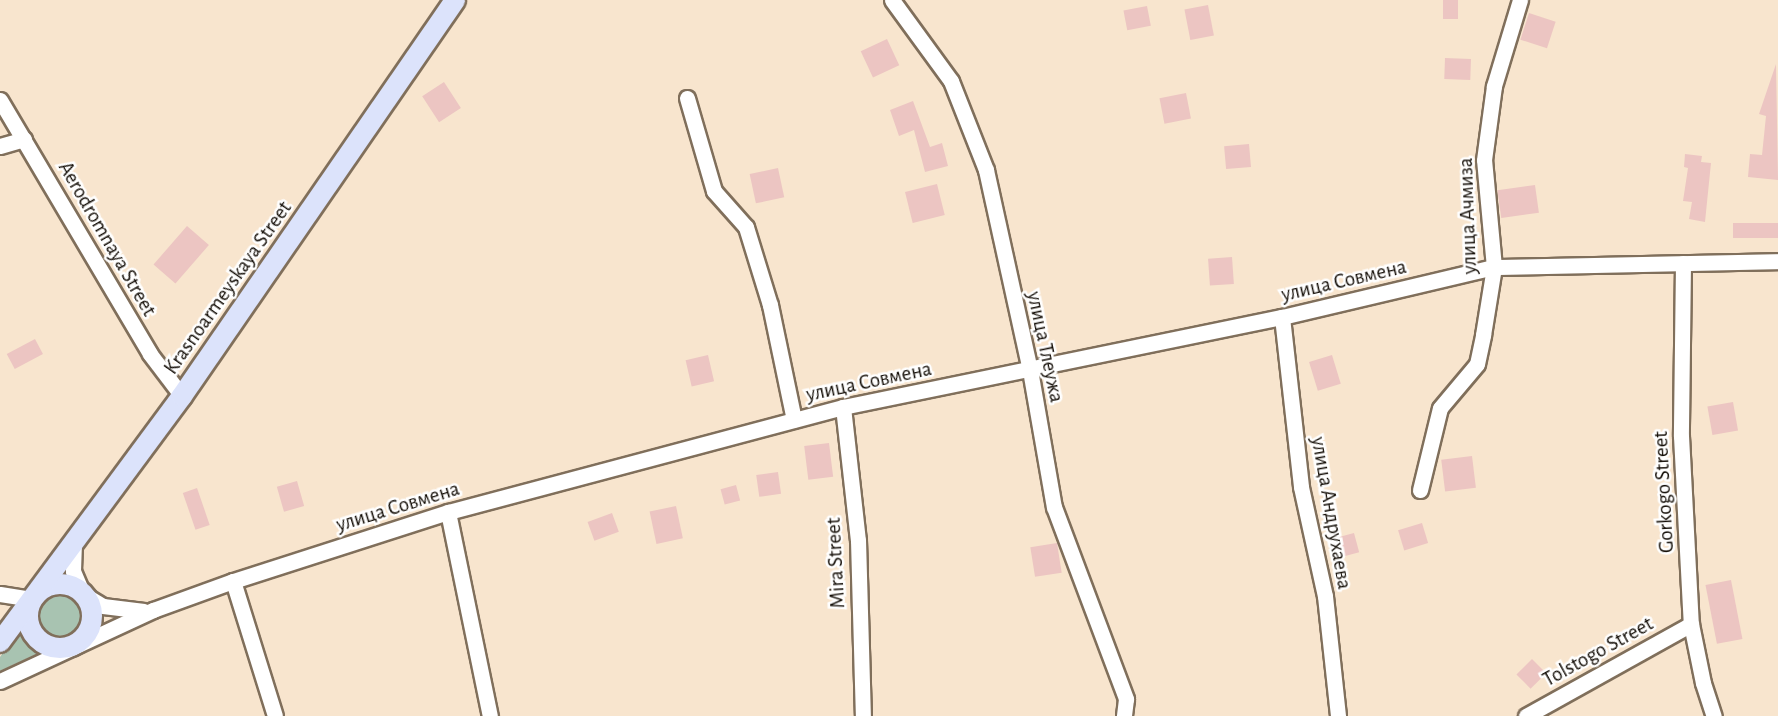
<!DOCTYPE html>
<html>
<head>
<meta charset="utf-8">
<style>
	body { margin:0 }
	#map { position:relative; width:1778px; height:716px; overflow:hidden; background:#f8e5ce; font-family:"Alegreya Sans",sans-serif }
	div>[style] { position:absolute }
	[style*='--x'] { left:calc(var(--x)*1px); top:calc(var(--y)*1px); width:calc(var(--w)*1px); rotate:calc(var(--a)*1deg) }
	.green>* { inset:0; background:#a8c3b1 }
	.round { border-radius:50% }
	.building>* { inset:0; background:#ecc5c2; transform-origin:0 0 }
	.roads { filter:drop-shadow(2px 0 #806f5b) drop-shadow(-2px 0 #806f5b) drop-shadow(0 2px #806f5b) drop-shadow(0 -2px #806f5b) }
	.minor>* { height:15px; margin:-7.5px; padding:0 7.5px; transform-origin:7.5px; border-radius:7.5px; background:#fff }
	.major>* { height:20px; margin:-10px; padding:0 10px; transform-origin:10px; border-radius:10px; background:#dce3fb }
	.major>.ring { margin:-10px; padding:0; box-sizing:content-box; background:none; border:20px solid #dce3fb; border-radius:50% }
	span { translate:-50% -50%; white-space:nowrap; text-align:center; line-height:1.15; -webkit-text-stroke:5px #fff; paint-order:stroke }
	.street-label { font-size:21px; color:#140e07 }
</style>
</head>
<body>
<div id="map">
	<div class="green">
		<i class="round" style="left:35px;top:591px;width:50px;height:50px"></i>
		<i style="clip-path:polygon(24px 622px,31px 641px,41px 652px,0 671px,0 657px)"></i>
	</div>
	<div class="building">
		<i style="left:1443px;top:0;width:15px;height:19px"></i>
		<i style="left:1208px;top:5px;width:31px;height:24px;rotate:79deg"></i>
		<i style="left:1147px;top:6px;width:20px;height:24px;rotate:79deg"></i>
		<i style="left:1529px;top:13px;width:28px;height:28px;rotate:18deg"></i>
		<i style="left:887px;top:39px;width:29px;height:29px;rotate:65deg"></i>
		<i style="left:1445px;top:58px;width:26px;height:21px;rotate:2deg"></i>
		<i style="clip-path:polygon(1776px 64px,1778px 180px,1748px 177px,1750px 154px,1762px 155px,1766px 116px,1759px 114px)"></i>
		<i style="left:444px;top:82px;width:31px;height:26px;rotate:57deg"></i>
		<i style="left:1186px;top:93px;width:26px;height:27px;rotate:79deg"></i>
		<i style="clip-path:polygon(913px 101px,930px 147px,942px 143px,948px 166px,925px 172px,914px 130px,899px 136px,890px 110px)"></i>
		<i style="left:1249px;top:144px;width:23px;height:25px;rotate:85deg"></i>
		<i style="clip-path:polygon(1685px 154px,1702px 156px,1701px 162px,1711px 163px,1705px 222px,1689px 219px,1692px 202px,1683px 201px,1688px 168px,1684px 167px)"></i>
		<i style="left:778px;top:168px;width:30px;height:29px;rotate:78deg"></i>
		<i style="left:937px;top:184px;width:32px;height:33px;rotate:76deg"></i>
		<i style="left:1535px;top:185px;width:28px;height:38px;rotate:82deg"></i>
		<i style="left:1778px;top:223px;width:15px;height:45px;rotate:90deg"></i>
		<i style="left:187px;top:226px;width:29px;height:51px;rotate:41deg"></i>
		<i style="left:1232px;top:257px;width:27px;height:24px;rotate:86deg"></i>
		<i style="left:35px;top:339px;width:17px;height:32px;rotate:62deg"></i>
		<i style="left:708px;top:355px;width:27px;height:23px;rotate:77deg"></i>
		<i style="left:1332px;top:355px;width:30px;height:24px;rotate:73deg"></i>
		<i style="left:1733px;top:402px;width:29px;height:26px;rotate:80deg"></i>
		<i style="left:829px;top:443px;width:34px;height:25px;rotate:83deg"></i>
		<i style="left:1472px;top:456px;width:32px;height:31px;rotate:83deg"></i>
		<i style="left:778px;top:472px;width:22px;height:22px;rotate:82deg"></i>
		<i style="left:297px;top:481px;width:26px;height:21px;rotate:74deg"></i>
		<i style="left:736px;top:485px;width:16px;height:16px;rotate:75deg"></i>
		<i style="left:197px;top:488px;width:39px;height:15px;rotate:71deg"></i>
		<i style="left:676px;top:506px;width:33px;height:27px;rotate:78deg"></i>
		<i style="left:612px;top:513px;width:20px;height:26px;rotate:70deg"></i>
		<i style="left:1422px;top:523px;width:21px;height:25px;rotate:73deg"></i>
		<i style="left:1354px;top:533px;width:20px;height:26px;rotate:75deg"></i>
		<i style="left:1057px;top:543px;width:30px;height:27px;rotate:81deg"></i>
		<i style="left:1731px;top:580px;width:60px;height:26px;rotate:79deg"></i>
		<i style="left:1532px;top:659px;width:20px;height:22px;rotate:45deg"></i>
	</div>
	<div class="roads">
		<div class="minor">
			<i style="--x:892;--y:0;--w:100;--a:53.9"></i>
			<i style="--x:951;--y:81;--w:96;--a:68.5"></i>
			<i style="--x:986;--y:170;--w:205;--a:77.6"></i>
			<i style="--x:1030;--y:370;--w:139;--a:80.1"></i>
			<i style="--x:1054;--y:507;--w:205;--a:69.4"></i>
			<i style="--x:1126;--y:699;--w:17;--a:97"></i>
			<i style="--x:687;--y:98;--w:97;--a:73.8"></i>
			<i style="--x:714;--y:191;--w:48;--a:48.4"></i>
			<i style="--x:746;--y:227;--w:82;--a:72.9"></i>
			<i style="--x:770;--y:305;--w:117;--a:78.2"></i>
			<i style="--x:0;--y:100;--w:295;--a:59.4"></i>
			<i style="--x:150;--y:354;--w:53;--a:52.7"></i>
			<i style="--x:0;--y:146;--w:25;--a:-16"></i>
			<i style="--x:1683;--y:263;--w:173;--a:90.7"></i>
			<i style="--x:1681;--y:436;--w:188;--a:87"></i>
			<i style="--x:1691;--y:624;--w:60;--a:78.5"></i>
			<i style="--x:1703;--y:683;--w:35;--a:72"></i>
			<i style="--x:1282;--y:317;--w:171;--a:83.6"></i>
			<i style="--x:1301;--y:487;--w:112;--a:77.6"></i>
			<i style="--x:1325;--y:596;--w:121;--a:83.8"></i>
			<i style="--x:843;--y:407;--w:134;--a:83.6"></i>
			<i style="--x:858;--y:540;--w:176;--a:88.4"></i>
			<i style="--x:1420;--y:490;--w:84;--a:-76.3"></i>
			<i style="--x:1440;--y:408;--w:57;--a:-49.9"></i>
			<i style="--x:1477;--y:364;--w:30;--a:-78"></i>
			<i style="--x:1483;--y:335;--w:69;--a:-80.8"></i>
			<i style="--x:1494;--y:267;--w:107;--a:-95.3"></i>
			<i style="--x:1484;--y:160;--w:75;--a:-82.3"></i>
			<i style="--x:1494;--y:86;--w:90;--a:-73.2"></i>
			<i style="--x:448;--y:512;--w:208;--a:78.4"></i>
			<i style="--x:74;--y:542;--w:29;--a:92"></i>
			<i style="--x:73;--y:571;--w:25;--a:67"></i>
			<i style="--x:83;--y:594;--w:23;--a:31"></i>
			<i style="--x:103;--y:606;--w:41;--a:7"></i>
			<i style="--x:233;--y:581;--w:141;--a:72.7"></i>
			<i style="--x:0;--y:594;--w:33;--a:9"></i>
			<i style="--x:0;--y:681;--w:169;--a:-24.9"></i>
			<i style="--x:153;--y:610;--w:85;--a:-19.9"></i>
			<i style="--x:233;--y:581;--w:226;--a:-17.8"></i>
			<i style="--x:448;--y:512;--w:409;--a:-14.9"></i>
			<i style="--x:843;--y:407;--w:448;--a:-11.6"></i>
			<i style="--x:1282;--y:317;--w:218;--a:-13.3"></i>
			<i style="--x:1494;--y:267;--w:284;--a:-1.2"></i>
			<i style="--x:1526;--y:716;--w:189;--a:-29.1"></i>
		</div>
		<div class="major">
			<i class="ring" style="left:28px;top:584px;width:44px;height:44px"></i>
			<i style="--x:0;--y:642;--w:306;--a:-53.5"></i>
			<i style="--x:182;--y:396;--w:481;--a:-55.4"></i>
		</div>
	</div>
	<div class="street-label">
		<span style="left:1468px;top:216px;rotate:-92deg">улица Ачмиза</span>
		<span style="left:107px;top:239px;rotate:60deg">Aerodromnaya Street</span>
		<span style="left:1344px;top:281px;rotate:-13deg">улица Совмена</span>
		<span style="left:228px;top:288px;rotate:-55deg">Krasnoarmeyskaya Street</span>
		<span style="left:1045px;top:347px;rotate:78deg">улица Тлеужа</span>
		<span style="left:869px;top:382px;rotate:-12deg">улица Совмена</span>
		<span style="left:1664px;top:492px;rotate:-93deg">Gorkogo Street</span>
		<span style="left:398px;top:507px;rotate:-17deg">улица Совмена</span>
		<span style="left:1331px;top:513px;rotate:80deg">улица Андрухаева</span>
		<span style="left:836px;top:563px;rotate:-93deg">Mira Street</span>
		<span style="left:1598px;top:652px;rotate:-29deg">Tolstogo Street</span>
	</div>
</div>
</body>
</html>
